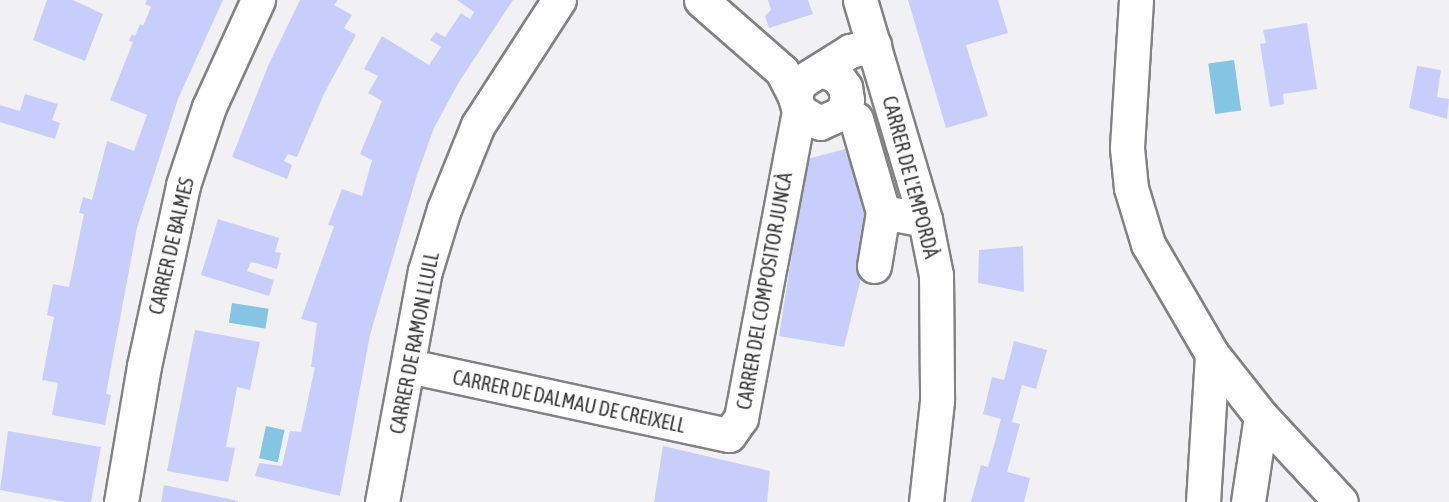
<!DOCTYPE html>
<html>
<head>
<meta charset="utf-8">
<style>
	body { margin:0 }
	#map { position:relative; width:1449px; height:502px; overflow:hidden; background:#f1f1f3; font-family:"Asap Condensed",sans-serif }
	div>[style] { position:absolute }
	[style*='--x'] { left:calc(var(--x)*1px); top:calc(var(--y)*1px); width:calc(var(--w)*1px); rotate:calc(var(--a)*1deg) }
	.water>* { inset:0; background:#83c5e2; transform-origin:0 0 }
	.building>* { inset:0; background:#c8cefb }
	.roads { filter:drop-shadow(2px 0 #828283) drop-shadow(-2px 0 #828283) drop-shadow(0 2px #828283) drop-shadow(0 -2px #828283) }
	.minor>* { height:33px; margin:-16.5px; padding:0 16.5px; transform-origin:16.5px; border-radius:16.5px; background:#fff }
	.major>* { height:33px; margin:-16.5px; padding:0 16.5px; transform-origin:16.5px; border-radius:16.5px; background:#fff }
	span { translate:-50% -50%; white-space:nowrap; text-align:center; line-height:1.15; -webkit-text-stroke:6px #fff; paint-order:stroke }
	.street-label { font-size:20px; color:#383838 }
</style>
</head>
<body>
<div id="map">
	<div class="water">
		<i style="left:1234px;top:60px;width:51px;height:26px;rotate:82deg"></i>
		<i style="left:232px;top:303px;width:37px;height:20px;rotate:9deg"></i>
		<i style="left:266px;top:426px;width:19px;height:33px;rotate:12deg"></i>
	</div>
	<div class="building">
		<i style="clip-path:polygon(47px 0,73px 0,103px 14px,85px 61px,33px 40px)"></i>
		<i style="clip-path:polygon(147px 0,223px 0,178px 99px,137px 228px,106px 394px,111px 395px,105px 425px,52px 415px,58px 383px,42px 380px,54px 317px,47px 315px,53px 284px,69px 287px,84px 214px,79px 213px,83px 197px,92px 200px,107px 141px,134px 151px,147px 115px,110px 100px,133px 42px,129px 41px,132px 34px,135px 36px,140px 24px,143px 26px,151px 7px,145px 4px)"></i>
		<i style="clip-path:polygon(300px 0,338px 0,334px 5px,352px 15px,344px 28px,356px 35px,324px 94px,297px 157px,288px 154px,284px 161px,292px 165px,287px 179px,232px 157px,268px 66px)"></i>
		<i style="clip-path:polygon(457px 0,513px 0,459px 82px,434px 128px,417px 175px,370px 335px,340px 496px,255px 476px,259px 463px,282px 466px,290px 431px,301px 432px,315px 367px,311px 367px,317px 323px,301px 319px,334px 226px,328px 225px,342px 189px,362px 196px,372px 160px,360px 154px,382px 101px,368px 93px,378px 76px,364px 69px,382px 36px,429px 65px,441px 47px,430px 40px,436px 32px,445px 37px,461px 13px,470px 19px,474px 12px)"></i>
		<i style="clip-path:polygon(768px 0,808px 0,813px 14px,769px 28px,765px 16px,771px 10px)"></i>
		<i style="clip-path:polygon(908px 0,998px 0,1008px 33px,966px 45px,988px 116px,946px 128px)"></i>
		<i style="clip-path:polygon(1307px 23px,1317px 89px,1283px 94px,1284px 104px,1270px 107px,1260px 44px,1266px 43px,1263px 30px)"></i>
		<i style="clip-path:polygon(1417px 66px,1441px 70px,1437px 97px,1449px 99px,1447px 119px,1409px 108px)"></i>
		<i style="clip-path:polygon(25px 94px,58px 104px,52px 120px,60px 123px,55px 139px,0 122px,0 105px,20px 111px)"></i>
		<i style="clip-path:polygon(849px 148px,864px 201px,866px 237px,862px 274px,844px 347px,779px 336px,807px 159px)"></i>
		<i style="clip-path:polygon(218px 219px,279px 238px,275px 252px,281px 253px,277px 269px,251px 262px,247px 271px,274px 280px,269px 296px,201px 275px)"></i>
		<i style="clip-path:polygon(1023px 246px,1024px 292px,978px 283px,979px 250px)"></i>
		<i style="clip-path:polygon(195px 330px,260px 342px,250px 390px,237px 387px,226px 447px,235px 448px,228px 482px,167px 471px)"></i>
		<i style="clip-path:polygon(1014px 341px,1047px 350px,1036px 389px,1022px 385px,1012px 422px,1020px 424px,1007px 472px,1030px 478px,1024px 502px,971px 502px,981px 465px,988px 467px,1001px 419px,983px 414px,992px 377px,1004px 380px)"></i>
		<i style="clip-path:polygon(8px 431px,101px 447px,91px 502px,64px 502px,0 490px)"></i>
		<i style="clip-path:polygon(663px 446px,770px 471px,767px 502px,654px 502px)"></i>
		<i style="clip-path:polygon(164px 485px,238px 501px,238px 502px,161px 502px)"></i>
	</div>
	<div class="roads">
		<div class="minor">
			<i style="--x:701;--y:0;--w:108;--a:41.2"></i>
			<i style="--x:782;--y:71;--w:29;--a:63"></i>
			<i style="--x:1136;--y:0;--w:148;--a:93.5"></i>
			<i style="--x:1127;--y:148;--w:40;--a:84.3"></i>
			<i style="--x:1131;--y:188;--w:59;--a:73.1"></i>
			<i style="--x:1148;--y:244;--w:127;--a:59.8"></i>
			<i style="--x:1212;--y:354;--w:79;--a:51.7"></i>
			<i style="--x:1261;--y:416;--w:117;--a:47.1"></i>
			<i style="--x:824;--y:71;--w:14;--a:21"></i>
			<i style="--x:837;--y:76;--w:14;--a:54"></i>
			<i style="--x:845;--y:87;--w:13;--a:81"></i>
			<i style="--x:847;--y:100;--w:14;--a:111"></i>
			<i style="--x:842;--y:113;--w:24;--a:156"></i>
			<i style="--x:820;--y:123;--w:24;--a:-150"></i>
			<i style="--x:799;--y:111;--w:15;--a:-106"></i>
			<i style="--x:795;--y:97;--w:15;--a:-74"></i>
			<i style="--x:799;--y:83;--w:60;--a:-32.1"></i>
			<i style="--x:850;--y:51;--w:25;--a:-14"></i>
			<i style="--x:856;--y:119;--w:97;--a:73.8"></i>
			<i style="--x:883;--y:212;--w:43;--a:10.8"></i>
			<i style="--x:874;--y:266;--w:55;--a:-80.5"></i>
			<i style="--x:409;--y:366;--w:327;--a:12.2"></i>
			<i style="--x:729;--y:435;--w:21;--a:-55"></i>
			<i style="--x:741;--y:418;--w:312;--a:-79.3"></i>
			<i style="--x:121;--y:502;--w:138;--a:-80.4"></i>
			<i style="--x:144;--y:366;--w:185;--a:-77.8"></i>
			<i style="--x:183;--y:185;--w:82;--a:-71.6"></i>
			<i style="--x:209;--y:107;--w:118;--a:-65.4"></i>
			<i style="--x:382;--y:502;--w:235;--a:-79.5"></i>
			<i style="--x:425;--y:271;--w:65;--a:-73"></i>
			<i style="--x:444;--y:209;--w:91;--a:-68"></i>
			<i style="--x:478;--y:125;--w:149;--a:-57.1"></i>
			<i style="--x:1203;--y:502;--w:148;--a:-86.5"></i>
			<i style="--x:1248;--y:502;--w:87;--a:-81.4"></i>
		</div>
		<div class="major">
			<i style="--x:860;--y:0;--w:229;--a:73.5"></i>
			<i style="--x:925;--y:220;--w:56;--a:78.7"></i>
			<i style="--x:936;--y:275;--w:126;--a:89.5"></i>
			<i style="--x:937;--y:401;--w:102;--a:96.2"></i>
		</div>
	</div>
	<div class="street-label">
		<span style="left:911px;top:177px;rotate:75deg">CARRER DE L'EMPORDÀ</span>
		<span style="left:171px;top:246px;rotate:-77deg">CARRER DE BALMES</span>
		<span style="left:764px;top:291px;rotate:-80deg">CARRER DEL COMPOSITOR JUNCÀ</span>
		<span style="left:414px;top:343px;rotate:-79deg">CARRER DE RAMON LLULL</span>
		<span style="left:569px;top:401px;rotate:12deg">CARRER DE DALMAU DE CREIXELL</span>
	</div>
</div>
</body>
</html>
